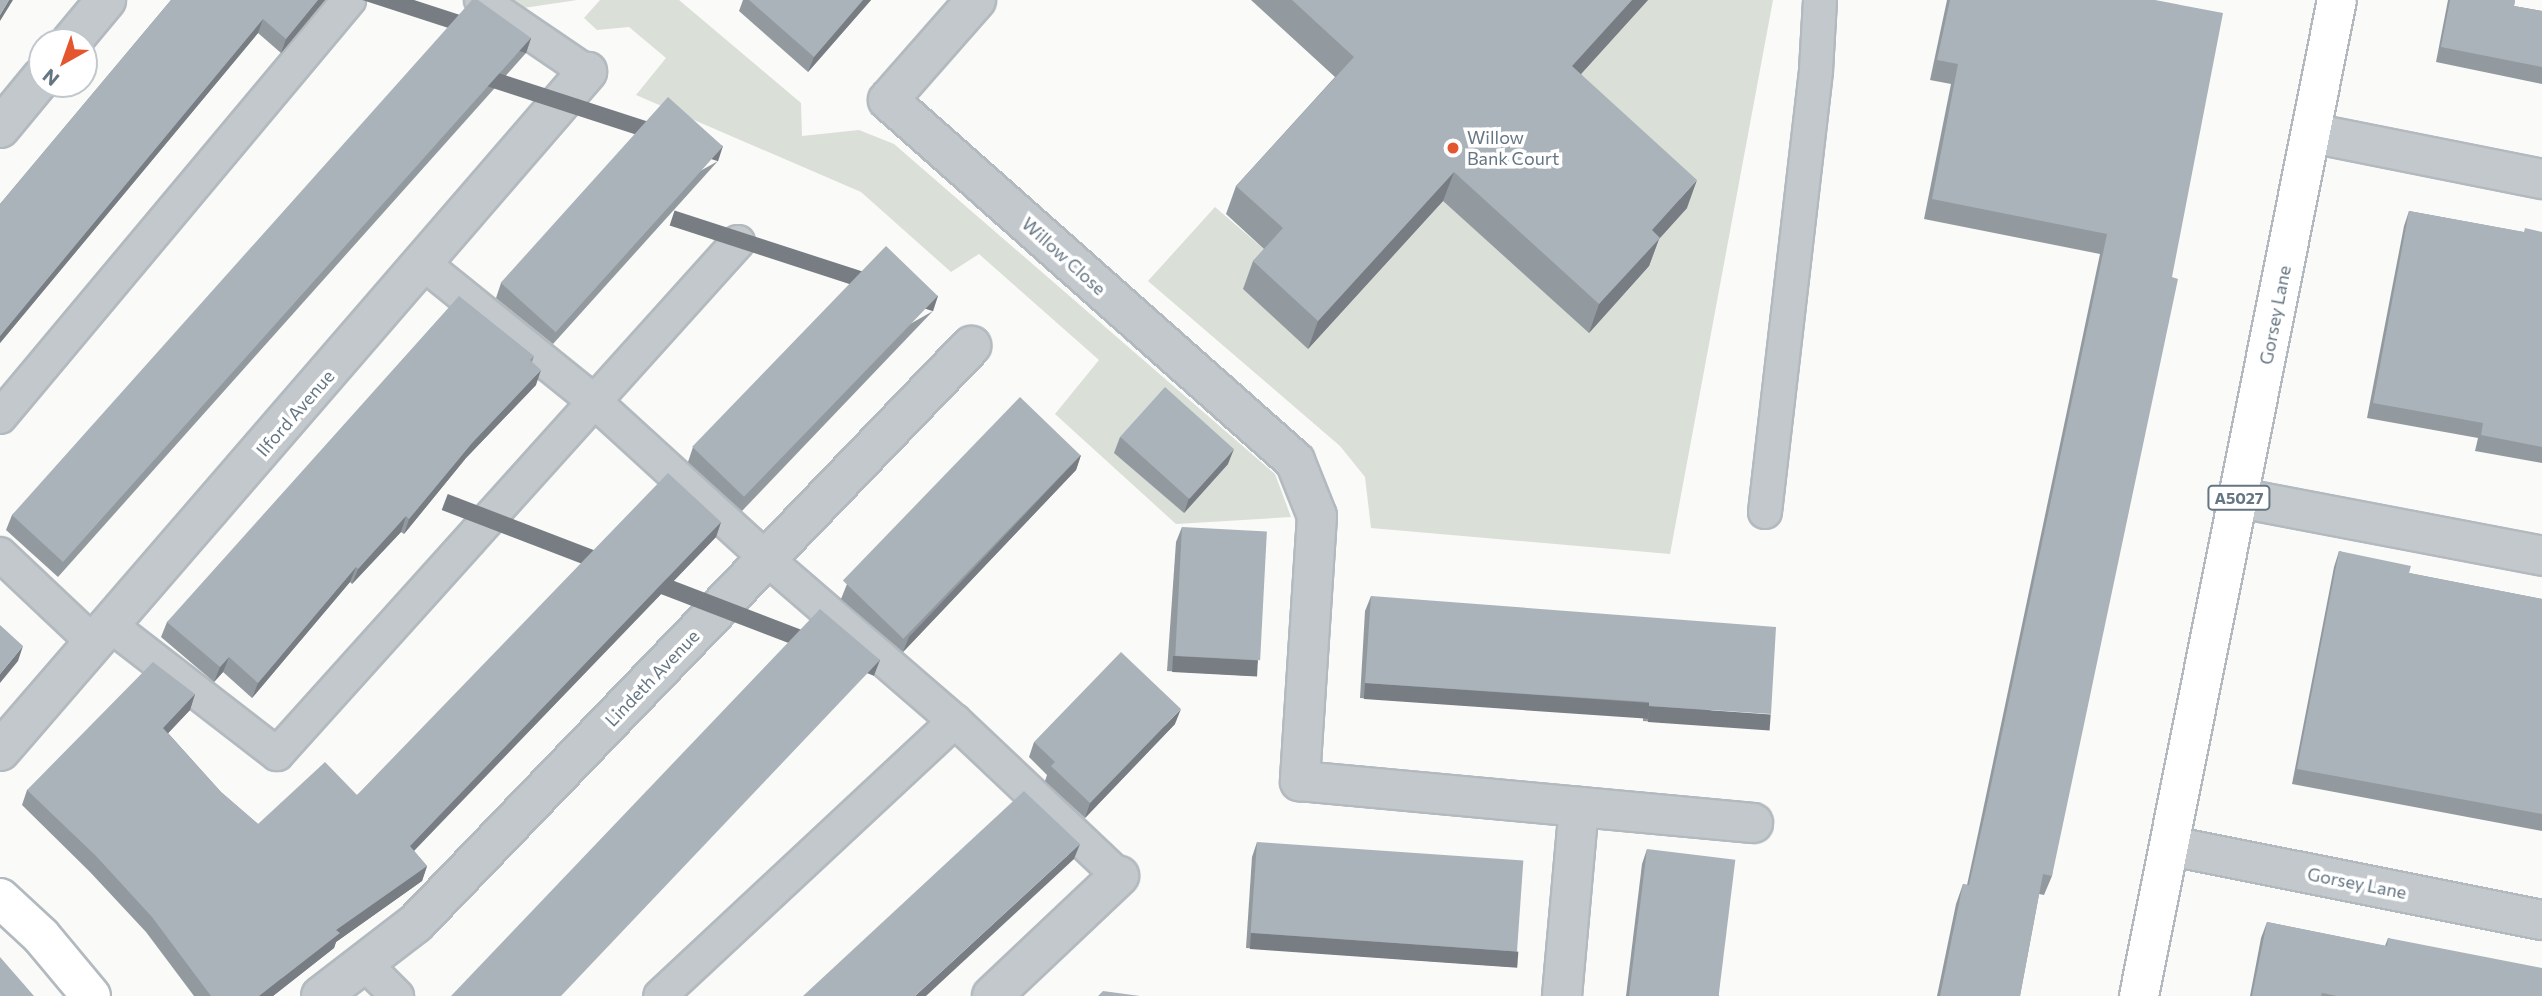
<!DOCTYPE html>
<html>
<head>
<meta charset="utf-8">
<style>
	body { margin:0 }
	#map { position:relative; width:2542px; height:996px; overflow:hidden; background:#fafaf8; font-family:Commissioner,sans-serif }
	div>[style] { position:absolute }
	[style*='--x'] { left:calc(var(--x)*1px); top:calc(var(--y)*1px); width:calc(var(--w)*1px); rotate:calc(var(--a)*1deg) }
	.green>* { inset:0; background:#dadfd7 }
	.roads { filter:drop-shadow(2px 0 #b3babf) drop-shadow(-2px 0 #b3babf) drop-shadow(0 2px #b3babf) drop-shadow(0 -2px #b3babf) }
	.service>* { height:32px; margin:-16px; padding:0 16px; transform-origin:16px; border-radius:16px; background:#c3c8cc }
	.minor>* { height:38px; margin:-19px; padding:0 19px; transform-origin:19px; border-radius:19px; background:#c3c8cc }
	.secondary>* { height:38px; margin:-19px; padding:0 19px; transform-origin:19px; border-radius:19px; background:#fff }
	.primary>* { height:38px; margin:-19px; padding:0 19px; transform-origin:19px; border-radius:19px; background:#fff }
	.wall>* { inset:0; background:#929a9f }
	.shaded-wall>* { inset:0; background:#777d82; transform-origin:0 0 }
	.building>* { inset:0; background:#aab3b9; transform-origin:0 0 }
	.dots>* { width:19px; height:19px; translate:-50% -50%; box-sizing:border-box; border:4px solid #fff; border-radius:50% }
	span { translate:-50% -50%; white-space:nowrap; text-align:center; line-height:1.15; -webkit-text-stroke:7px #fff; paint-order:stroke }
	.shield-label span { padding:2px 5px; background:#fff; border:2px solid; border-radius:5px; -webkit-text-stroke-width:0 }
	.shield-label { font-size:16px; color:#657683; font-weight:700 }
	.poi-label { font-size:18px; color:#657683 }
	.left { translate:0 -50%; text-align:left }
	.street-label { font-size:18px; color:#657683 }
	.north { position:absolute; left:28px; top:28px; width:70px; height:70px; box-sizing:border-box; background:#fff; border:2px solid #c1c8cd; border-radius:50%; rotate:220deg; font-size:19px; font-weight:700; line-height:28px; text-align:center; color:#657683 }
	.north::after { content:''; display:block; margin:auto; width:24px; height:32px; background:#e4572e; clip-path:polygon(50% 0,100% 100%,50% 72%,0 100%) }
</style>
</head>
<body>
<div id="map">
	<div class="green">
		<i style="clip-path:polygon(495px 0,577px 0,510px 10px)"></i>
		<i style="clip-path:polygon(600px 0,679px 0,801px 103px,802px 136px,859px 130px,894px 144px,1275px 474px,1291px 517px,1176px 524px,1055px 414px,1099px 360px,979px 254px,951px 272px,861px 192px,636px 95px,666px 58px,629px 27px,597px 30px,584px 18px)"></i>
		<i style="clip-path:polygon(1648px 0,1773px 0,1670px 554px,1371px 528px,1365px 477px,1340px 446px,1148px 281px,1215px 207px,1272px 256px,1308px 349px,1443px 201px,1589px 332px,1649px 266px,1562px 95px)"></i>
	</div>
	<div class="roads">
		<div class="service">
			<i style="--x:481;--y:0;--w:128;--a:34.2"></i>
			<i style="--x:424;--y:264;--w:218;--a:38.9"></i>
			<i style="--x:594;--y:401;--w:234;--a:42.4"></i>
			<i style="--x:767;--y:559;--w:248;--a:40.8"></i>
			<i style="--x:955;--y:721;--w:403;--a:137"></i>
			<i style="--x:0;--y:417;--w:544;--a:-50.07"></i>
			<i style="--x:1765;--y:512;--w:445;--a:-83.4"></i>
			<i style="--x:1816;--y:70;--w:70;--a:-86.7"></i>
			<i style="--x:0;--y:554;--w:129;--a:43.4"></i>
			<i style="--x:110;--y:625;--w:211;--a:37.7"></i>
			<i style="--x:277;--y:754;--w:689;--a:-48"></i>
			<i style="--x:955;--y:721;--w:226;--a:43.4"></i>
			<i style="--x:364;--y:963;--w:47;--a:45"></i>
		</div>
		<div class="minor">
			<i style="--x:976;--y:0;--w:133;--a:131.3"></i>
			<i style="--x:888;--y:100;--w:544;--a:41.57"></i>
			<i style="--x:1295;--y:461;--w:59;--a:68.2"></i>
			<i style="--x:1317;--y:516;--w:266;--a:93.7"></i>
			<i style="--x:1300;--y:781;--w:455;--a:5.3"></i>
			<i style="--x:71;--y:42;--w:55;--a:-50.2"></i>
			<i style="--x:0;--y:128;--w:66;--a:-50.5"></i>
			<i style="--x:2312;--y:133;--w:235;--a:11.3"></i>
			<i style="--x:2239;--y:498;--w:309;--a:10.8"></i>
			<i style="--x:0;--y:751;--w:898;--a:-49.16"></i>
			<i style="--x:2171;--y:846;--w:378;--a:11.3"></i>
			<i style="--x:321;--y:996;--w:120;--a:-37.5"></i>
			<i style="--x:416;--y:923;--w:801;--a:-46.11"></i>
			<i style="--x:992;--y:996;--w:175;--a:-43.4"></i>
			<i style="--x:1562;--y:996;--w:190;--a:-84.9"></i>
		</div>
		<div class="secondary">
			<i style="--x:0;--y:898;--w:56;--a:42.8"></i>
			<i style="--x:41;--y:936;--w:78;--a:50.2"></i>
		</div>
		<div class="primary">
			<i style="--x:2139;--y:996;--w:1015;--a:-78.76"></i>
		</div>
	</div>
	<div class="wall">
		<i style="clip-path:polygon(171px 0,325px 0,281px 53px,258px 33px,0 343px,0 204px)"></i>
		<i style="clip-path:polygon(743px 0,871px 0,808px 72px,739px 11px)"></i>
		<i style="clip-path:polygon(1251px 0,1648px 0,1581px 74px,1687px 208px,1659px 239px,1649px 266px,1589px 333px,1443px 201px,1308px 349px,1243px 289px,1253px 261px,1264px 249px,1226px 214px,1236px 186px,1335px 77px)"></i>
		<i style="clip-path:polygon(1947px 0,2155px 0,2052px 876px,2044px 895px,2039px 894px,2020px 996px,1937px 996px,1956px 904px,1963px 884px,1967px 885px,1979px 829px,2100px 254px,1924px 219px,1951px 84px,1930px 80px)"></i>
		<i style="clip-path:polygon(2448px 0,2515px 0,2514px 6px,2542px 11px,2542px 84px,2436px 62px)"></i>
		<i style="clip-path:polygon(531px 38px,526px 53px,58px 577px,6px 530px,12px 515px)"></i>
		<i style="clip-path:polygon(718px 161px,553px 344px,496px 298px,501px 283px)"></i>
		<i style="clip-path:polygon(2409px 211px,2523px 232px,2542px 232px,2542px 463px,2475px 451px,2478px 438px,2367px 418px,2404px 226px)"></i>
		<i style="clip-path:polygon(933px 311px,742px 511px,688px 462px,693px 447px)"></i>
		<i style="clip-path:polygon(534px 356px,532px 362px,536px 385px,466px 458px,404px 534px,401px 532px,352px 584px,350px 582px,252px 698px,223px 672px,214px 682px,161px 637px,167px 622px)"></i>
		<i style="clip-path:polygon(1120px 437px,1228px 464px,1184px 513px,1114px 453px)"></i>
		<i style="clip-path:polygon(1081px 455px,1076px 470px,903px 652px,841px 599px,847px 584px)"></i>
		<i style="clip-path:polygon(721px 522px,716px 537px,414px 851px,427px 866px,422px 881px,336px 942px,334px 948px,273px 996px,194px 996px,146px 932px,90px 872px,22px 805px,27px 790px,195px 694px,190px 710px,168px 733px,221px 792px,258px 824px,357px 795px)"></i>
		<i style="clip-path:polygon(1182px 527px,1258px 661px,1253px 676px,1167px 671px,1176px 542px)"></i>
		<i style="clip-path:polygon(2339px 551px,2409px 573px,2542px 599px,2542px 831px,2292px 784px,2334px 567px)"></i>
		<i style="clip-path:polygon(1371px 596px,1765px 729px,1643px 721px,1643px 717px,1360px 698px,1365px 611px)"></i>
		<i style="clip-path:polygon(1175px 724px,1085px 818px,1045px 781px,1047px 775px,1029px 757px,1034px 742px)"></i>
		<i style="clip-path:polygon(1257px 842px,1518px 952px,1512px 967px,1246px 948px,1252px 857px)"></i>
		<i style="clip-path:polygon(1647px 849px,1719px 996px,1626px 996px,1642px 864px)"></i>
		<i style="clip-path:polygon(2267px 922px,2385px 946px,2388px 938px,2542px 996px,2250px 996px,2261px 938px)"></i>
	</div>
	<div class="shaded-wall">
		<i style="clip-path:polygon(9px 0,13px 0,0 21px,0 15px)"></i>
		<i style="clip-path:polygon(318px 0,325px 0,281px 53px,286px 39px)"></i>
		<i style="clip-path:polygon(863px 0,871px 0,808px 72px,814px 57px)"></i>
		<i style="clip-path:polygon(1632px 0,1648px 0,1562px 95px,1572px 66px)"></i>
		<i style="clip-path:polygon(263px 19px,258px 33px,0 343px,0 336px)"></i>
		<i style="left:531px;top:38px;width:16px;height:703px;rotate:108deg"></i>
		<i style="left:723px;top:146px;width:16px;height:246px;rotate:108deg"></i>
		<i style="clip-path:polygon(1454px 172px,1443px 201px,1308px 349px,1318px 321px)"></i>
		<i style="clip-path:polygon(1697px 180px,1687px 208px,1659px 239px,1649px 266px,1589px 333px,1599px 304px,1652px 230px)"></i>
		<i style="left:938px;top:296px;width:16px;height:277px;rotate:108deg"></i>
		<i style="clip-path:polygon(541px 370px,536px 385px,466px 458px,404px 534px,409px 519px,472px 443px)"></i>
		<i style="clip-path:polygon(1234px 449px,1228px 464px,1184px 513px,1189px 498px)"></i>
		<i style="clip-path:polygon(1081px 455px,1076px 470px,903px 652px,909px 637px)"></i>
		<i style="clip-path:polygon(406px 516px,401px 532px,352px 584px,358px 569px)"></i>
		<i style="clip-path:polygon(721px 522px,716px 537px,404px 861px,410px 846px)"></i>
		<i style="clip-path:polygon(356px 567px,350px 582px,252px 698px,258px 683px)"></i>
		<i style="clip-path:polygon(23px 646px,18px 661px,0 683px,0 674px)"></i>
		<i style="left:1173px;top:656px;width:85px;height:16px;rotate:3deg"></i>
		<i style="clip-path:polygon(229px 657px,223px 672px,214px 682px,220px 667px)"></i>
		<i style="left:880px;top:660px;width:17px;height:463px;rotate:111deg"></i>
		<i style="left:1365px;top:683px;width:285px;height:16px;rotate:4deg"></i>
		<i style="clip-path:polygon(195px 694px,190px 710px,158px 744px,163px 728px)"></i>
		<i style="left:1649px;top:706px;width:122px;height:16px;rotate:4deg"></i>
		<i style="clip-path:polygon(1181px 709px,1175px 724px,1085px 818px,1090px 803px)"></i>
		<i style="clip-path:polygon(1080px 844px,1074px 859px,926px 996px,915px 996px)"></i>
		<i style="clip-path:polygon(427px 866px,422px 881px,336px 942px,334px 948px,273px 996px,259px 996px,336px 930px)"></i>
		<i style="left:1251px;top:933px;width:268px;height:16px;rotate:4deg"></i>
	</div>
	<div class="building">
		<i style="clip-path:polygon(0 0,9px 0,0 15px)"></i>
		<i style="clip-path:polygon(171px 0,318px 0,286px 39px,263px 19px,0 336px,0 204px)"></i>
		<i style="clip-path:polygon(472px 0,478px 0,531px 38px,63px 562px,12px 515px)"></i>
		<i style="clip-path:polygon(749px 0,863px 0,814px 57px)"></i>
		<i style="clip-path:polygon(1292px 0,1632px 0,1572px 66px,1697px 180px,1652px 230px,1660px 238px,1599px 304px,1454px 172px,1318px 321px,1253px 261px,1283px 228px,1236px 186px,1354px 57px)"></i>
		<i style="clip-path:polygon(1950px 0,2155px 0,2223px 13px,2172px 277px,2178px 279px,2052px 876px,2043px 874px,2020px 996px,1940px 996px,1963px 884px,1969px 885px,1986px 809px,2107px 234px,1932px 199px,1958px 64px,1937px 60px)"></i>
		<i style="clip-path:polygon(2450px 0,2515px 0,2514px 6px,2542px 11px,2542px 67px,2441px 47px)"></i>
		<i style="left:668px;top:97px;width:74px;height:250px;rotate:42deg"></i>
		<i style="clip-path:polygon(2409px 211px,2524px 232px,2525px 228px,2542px 232px,2542px 447px,2481px 435px,2483px 423px,2373px 403px)"></i>
		<i style="left:886px;top:246px;width:72px;height:279px;rotate:44deg"></i>
		<i style="clip-path:polygon(459px 296px,534px 356px,530px 360px,541px 370px,472px 443px,409px 519px,406px 516px,358px 569px,356px 567px,258px 683px,229px 657px,220px 667px,167px 622px)"></i>
		<i style="left:1165px;top:387px;width:93px;height:67px;rotate:42deg"></i>
		<i style="left:1020px;top:397px;width:84px;height:255px;rotate:44deg"></i>
		<i style="clip-path:polygon(668px 473px,721px 522px,410px 846px,427px 866px,336px 930px,340px 933px,259px 996px,211px 996px,152px 917px,96px 856px,27px 790px,153px 662px,195px 694px,163px 728px,221px 792px,258px 824px,325px 762px,357px 795px)"></i>
		<i style="left:1182px;top:527px;width:85px;height:129px;rotate:3deg"></i>
		<i style="clip-path:polygon(2339px 551px,2411px 566px,2409px 573px,2542px 599px,2542px 814px,2297px 769px)"></i>
		<i style="clip-path:polygon(1371px 596px,1776px 627px,1771px 714px,1649px 706px,1649px 702px,1365px 683px)"></i>
		<i style="clip-path:polygon(820px 609px,880px 660px,561px 996px,451px 996px)"></i>
		<i style="clip-path:polygon(0 625px,23px 646px,0 674px)"></i>
		<i style="clip-path:polygon(1121px 652px,1181px 709px,1090px 803px,1051px 766px,1055px 762px,1034px 742px)"></i>
		<i style="clip-path:polygon(1024px 791px,1080px 844px,915px 996px,803px 996px)"></i>
		<i style="left:1257px;top:842px;width:267px;height:91px;rotate:4deg"></i>
		<i style="left:1647px;top:849px;width:89px;height:148px;rotate:7deg"></i>
		<i style="clip-path:polygon(2267px 922px,2387px 946px,2388px 938px,2542px 968px,2542px 996px,2337px 996px,2322px 993px,2321px 996px,2252px 996px)"></i>
		<i style="clip-path:polygon(0 957px,34px 996px,0 996px)"></i>
		<i style="clip-path:polygon(1103px 991px,1140px 996px,1098px 996px)"></i>
	</div>
	<div class="dots">
		<i style="left:1453px;top:148px;background:#e4572e"></i>
	</div>
	<div class="shield-label">
		<span style="left:2239px;top:498px">A5027</span>
	</div>
	<div class="poi-label">
		<span class="left" style="left:1467px;top:148px">Willow<br>Bank Court</span>
	</div>
	<div class="street-label">
		<span style="left:1064px;top:256px;rotate:42deg">Willow Close</span>
		<span style="left:2275px;top:315px;rotate:-79deg">Gorsey Lane</span>
		<span style="left:295px;top:413px;rotate:-49deg">Ilford Avenue</span>
		<span style="left:652px;top:678px;rotate:-46deg">Lindeth Avenue</span>
		<span style="left:2357px;top:883px;rotate:11deg">Gorsey Lane</span>
	</div>
	<div class="north">N</div>
</div>
</body>
</html>
